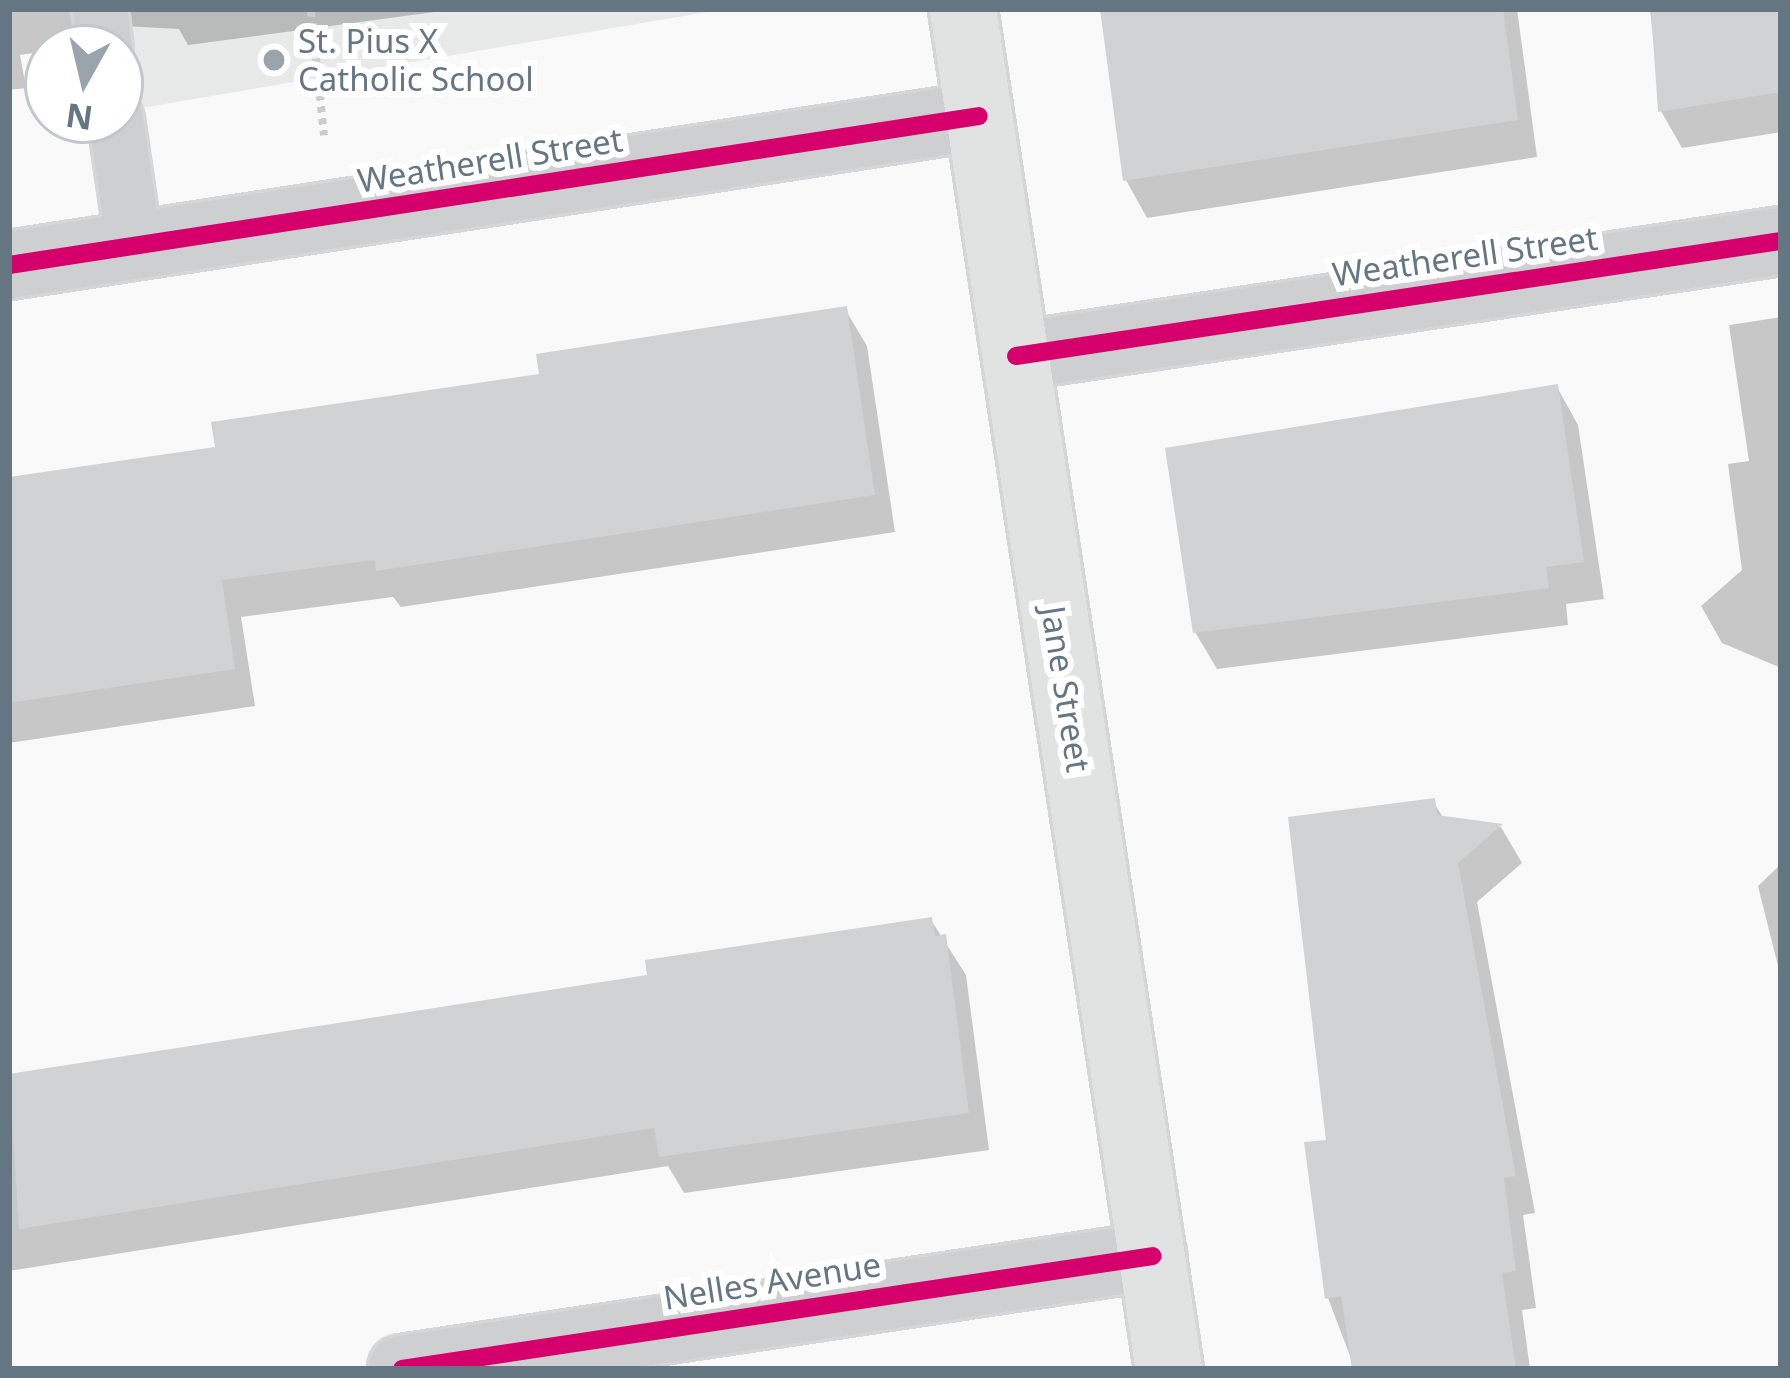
<!DOCTYPE html>
<html>
<head>
<meta charset="utf-8">
<style>
	body { margin:0 }
	#map { position:relative; width:1790px; height:1378px; overflow:hidden; background:#f9f9f9; font-family:"Noto Sans",sans-serif }
	div>[style] { position:absolute }
	[style*='--x'] { left:calc(var(--x)*1px); top:calc(var(--y)*1px); width:calc(var(--w)*1px); rotate:calc(var(--a)*1deg) }
	.built>* { inset:0; background:#e8e9e9 }
	.shadow>* { inset:0; background:#0003 }
	.building>* { inset:0; background:#d0d2d3 }
	.path>* { height:8px; margin-top:-4px; transform-origin:0; background:repeating-linear-gradient(90deg,#cbcccd 0 6px,transparent 0 12px) }
	.roads { filter:drop-shadow(3px 0 #d5d6d7) drop-shadow(-3px 0 #d5d6d7) drop-shadow(0 3px #d5d6d7) drop-shadow(0 -3px #d5d6d7) }
	.service>* { height:54px; margin:-27px; padding:0 27px; transform-origin:27px; border-radius:27px; background:#cecfd0 }
	.minor>* { height:66px; margin:-33px; padding:0 33px; transform-origin:33px; border-radius:33px; background:#cecfd0 }
	.secondary>* { height:66px; margin:-33px; padding:0 33px; transform-origin:33px; border-radius:33px; background:#e1e2e2 }
	.cycleway>* { height:18px; margin:-9px; padding:0 9px; transform-origin:9px; border-radius:9px; background:#d6006c }
	.dots>* { width:33px; height:33px; translate:-50% -50%; box-sizing:border-box; border:6px solid #fff; border-radius:50% }
	span { translate:-50% -50%; white-space:nowrap; text-align:center; line-height:1.15; -webkit-text-stroke:12px #fff; paint-order:stroke }
	.poi-label { font-size:33px; color:#657683 }
	.left { translate:0 -50%; text-align:left }
	.street-label { font-size:33px; color:#657683 }
	.frame { position:absolute; inset:0; border:12px solid #657683; pointer-events:none }
	.north { position:absolute; left:24px; top:24px; width:120px; height:120px; box-sizing:border-box; background:#fff; border:3px solid #c1c8cd; border-radius:50%; rotate:188deg; font-size:33px; font-weight:700; line-height:48px; text-align:center; color:#657683 }
	.north::after { content:''; display:block; margin:auto; width:42px; height:54px; background:#99a4ac; clip-path:polygon(50% 0,100% 100%,50% 72%,0 100%) }
</style>
</head>
<body>
<div id="map">
	<div class="built">
		<i style="clip-path:polygon(115px 9px,725px 9px,129px 110px)"></i>
	</div>
	<div class="shadow">
		<i style="clip-path:polygon(9px 9px,457px 9px,188px 45px,179px 29px,123px 26px,101px 43px,20px 55px,26px 88px,9px 90px)"></i>
		<i style="clip-path:polygon(1103px 9px,1517px 9px,1537px 157px,1147px 218px,1126px 180px)"></i>
		<i style="clip-path:polygon(1650px 9px,1781px 9px,1781px 132px,1682px 148px,1661px 111px)"></i>
		<i style="clip-path:polygon(845px 309px,867px 346px,895px 532px,401px 607px,393px 597px,241px 617px,255px 706px,9px 743px,9px 480px,219px 449px)"></i>
		<i style="clip-path:polygon(1781px 317px,1781px 668px,1722px 643px,1701px 606px,1742px 570px,1728px 464px,1749px 461px,1729px 325px)"></i>
		<i style="clip-path:polygon(1557px 387px,1578px 425px,1604px 599px,1566px 604px,1568px 625px,1217px 669px,1195px 632px)"></i>
		<i style="clip-path:polygon(1433px 801px,1444px 819px,1501px 827px,1522px 863px,1477px 902px,1535px 1213px,1523px 1215px,1536px 1308px,1522px 1310px,1530px 1369px,1355px 1369px,1328px 1298px,1329px 1142px)"></i>
		<i style="clip-path:polygon(1781px 864px,1781px 978px,1758px 886px)"></i>
		<i style="clip-path:polygon(931px 920px,966px 975px,989px 1150px,684px 1193px,668px 1166px,9px 1271px,9px 1080px,651px 978px)"></i>
	</div>
	<div class="building">
		<i style="clip-path:polygon(1100px 9px,1503px 9px,1518px 120px,1123px 181px)"></i>
		<i style="clip-path:polygon(1651px 9px,1781px 9px,1781px 92px,1658px 112px)"></i>
		<i style="clip-path:polygon(847px 306px,875px 495px,376px 571px,375px 560px,222px 580px,235px 669px,9px 703px,9px 477px,215px 447px,211px 422px,539px 374px,536px 354px)"></i>
		<i style="clip-path:polygon(1558px 384px,1584px 562px,1546px 567px,1549px 588px,1193px 633px,1165px 448px)"></i>
		<i style="clip-path:polygon(1435px 798px,1437px 815px,1503px 824px,1458px 863px,1516px 1176px,1504px 1178px,1516px 1271px,1502px 1273px,1516px 1369px,1352px 1369px,1341px 1296px,1325px 1299px,1304px 1142px,1326px 1140px,1288px 817px)"></i>
		<i style="clip-path:polygon(932px 917px,935px 936px,946px 934px,969px 1113px,659px 1157px,654px 1128px,19px 1229px,9px 1074px,647px 975px,645px 960px)"></i>
	</div>
	<div class="path">
		<i style="--x:311;--y:11;--w:125;--a:84"></i>
	</div>
	<div class="roads">
		<div class="service">
			<i style="--x:100;--y:9;--w:39;--a:83"></i>
			<i style="--x:116;--y:120;--w:125;--a:81.7"></i>
		</div>
		<div class="minor">
			<i style="--x:9;--y:265;--w:981;--a:-8.73"></i>
			<i style="--x:1016;--y:356;--w:774;--a:-8.55"></i>
			<i style="--x:402;--y:1369;--w:759;--a:-8.56"></i>
		</div>
		<div class="secondary">
			<i style="--x:963;--y:9;--w:1376;--a:81.39"></i>
		</div>
	</div>
	<div class="cycleway">
		<i style="--x:9;--y:265;--w:981;--a:-8.73"></i>
		<i style="--x:1016;--y:356;--w:774;--a:-8.55"></i>
		<i style="--x:402;--y:1369;--w:759;--a:-8.56"></i>
	</div>
	<div class="dots">
		<i style="left:274px;top:60px;background:#99a4ac"></i>
	</div>
	<div class="poi-label">
		<span class="left" style="left:298px;top:60px">St. Pius X<br>Catholic School</span>
	</div>
	<div class="street-label">
		<span style="left:490px;top:160px;rotate:-9deg">Weatherell Street</span>
		<span style="left:1465px;top:256px;rotate:-8deg">Weatherell Street</span>
		<span style="left:1066px;top:689px;rotate:81deg">Jane Street</span>
		<span style="left:772px;top:1281px;rotate:-9deg">Nelles Avenue</span>
	</div>
	<div class="frame"></div>
	<div class="north">N</div>
</div>
</body>
</html>
